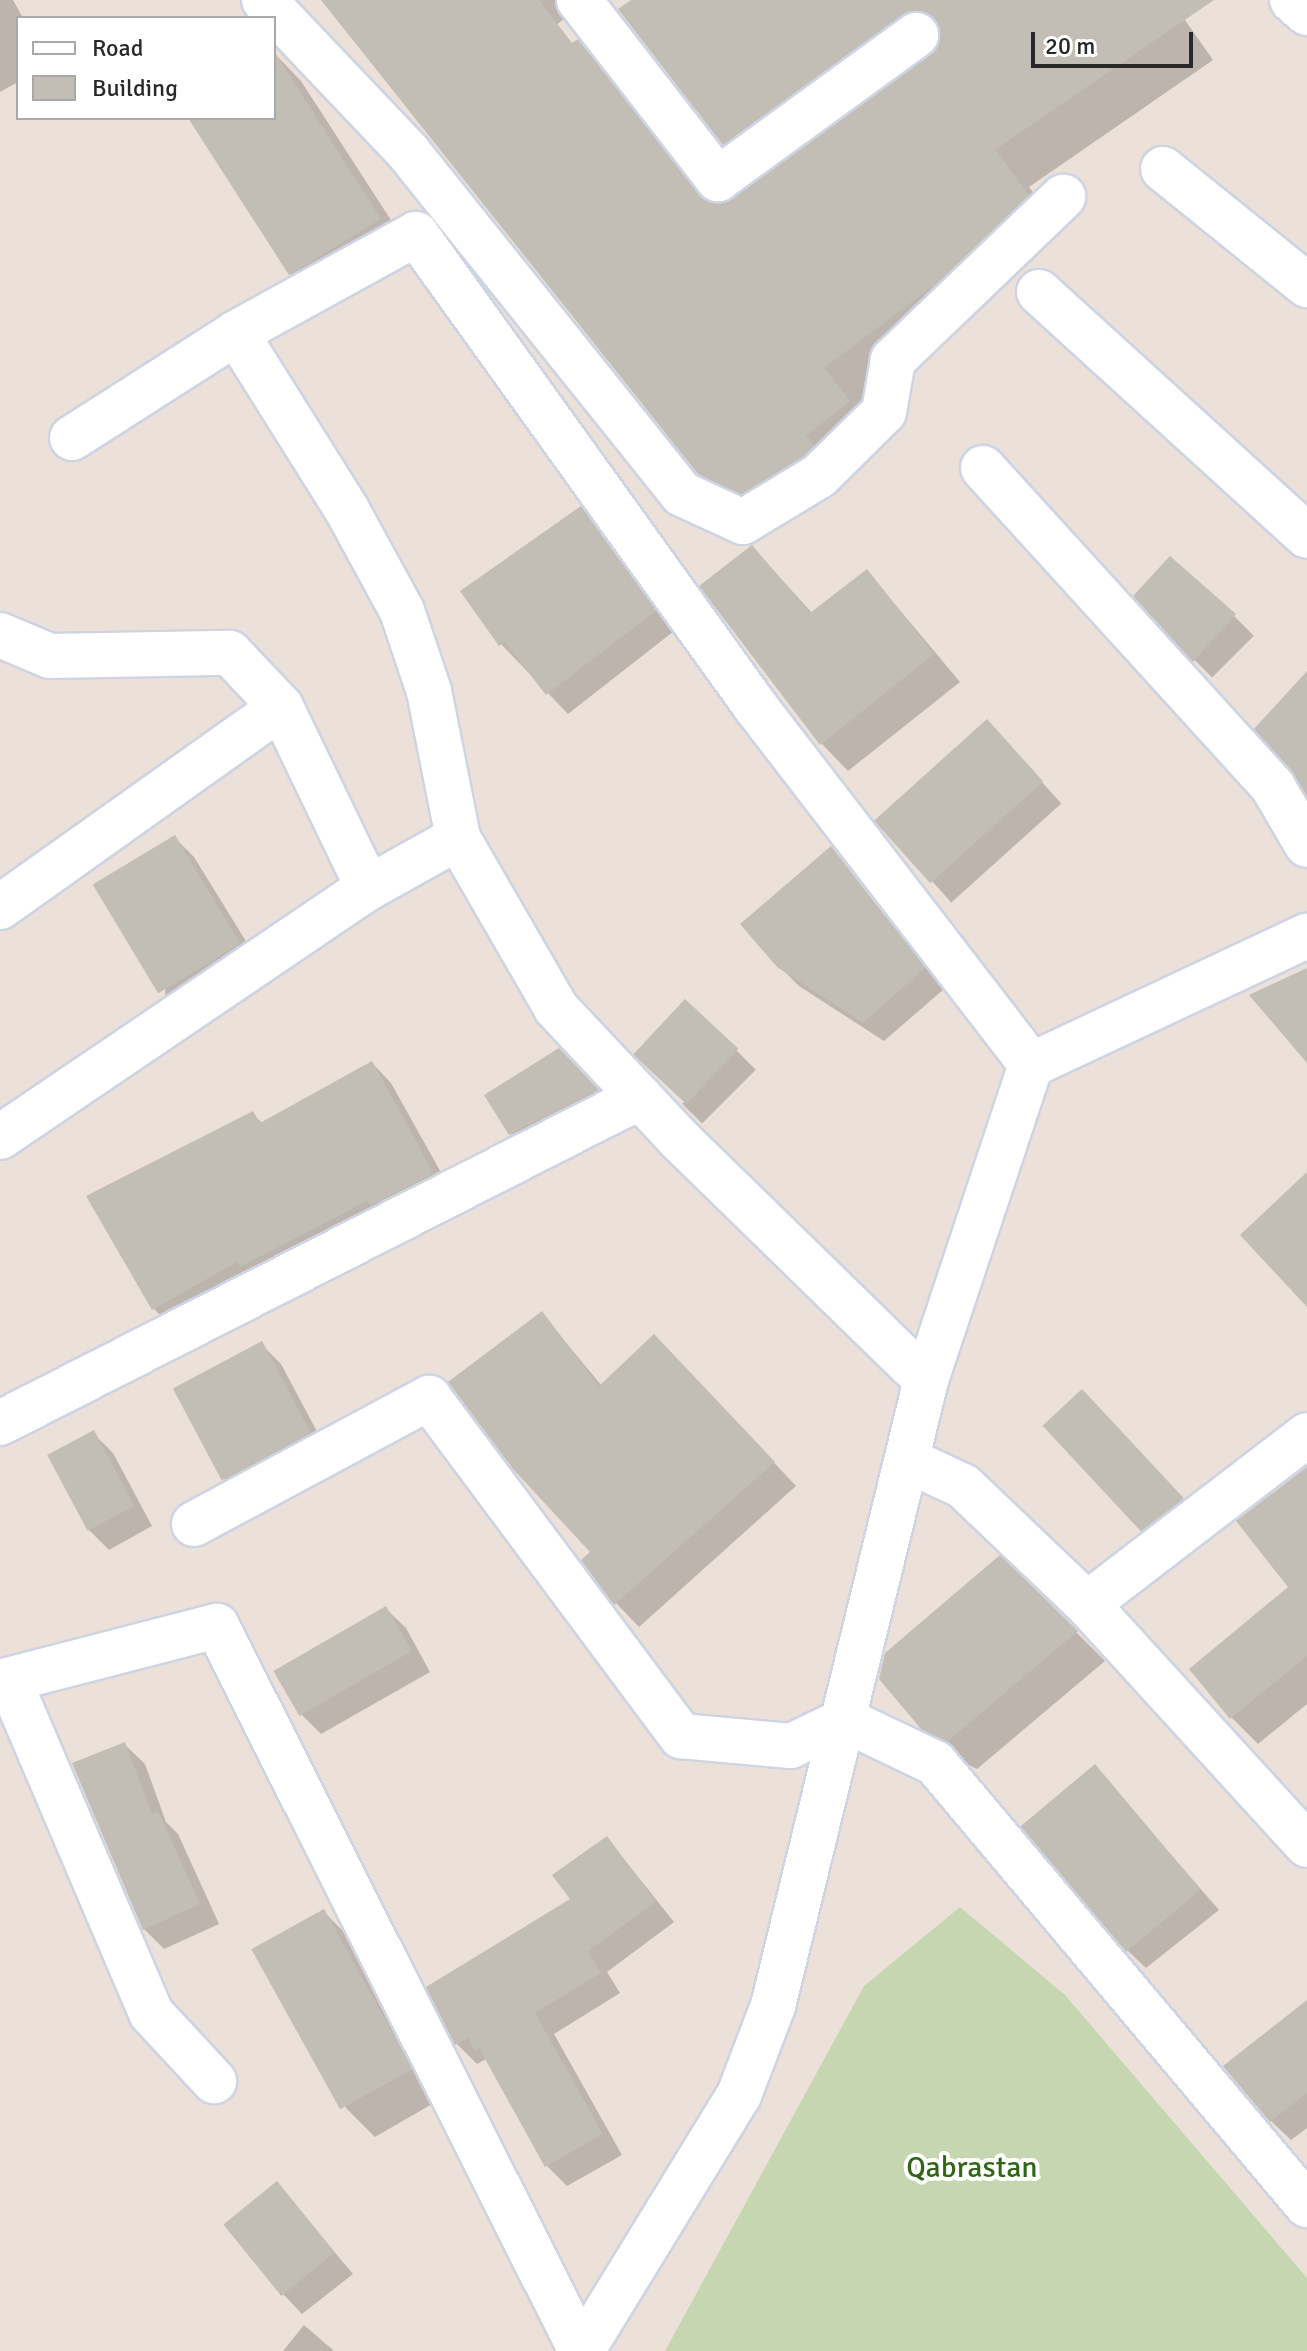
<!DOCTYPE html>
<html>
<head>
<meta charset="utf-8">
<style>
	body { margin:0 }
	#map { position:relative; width:1307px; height:2351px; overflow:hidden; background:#ebe1d9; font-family:Signika,sans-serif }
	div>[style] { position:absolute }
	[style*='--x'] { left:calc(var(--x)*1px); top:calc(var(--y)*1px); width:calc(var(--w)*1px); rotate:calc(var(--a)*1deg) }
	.cemetery>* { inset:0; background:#c6d6b0 }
	.shadow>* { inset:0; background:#0003; transform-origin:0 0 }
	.building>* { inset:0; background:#c2bdb5; transform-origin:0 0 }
	.roads { filter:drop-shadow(2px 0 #ced4e2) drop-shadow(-2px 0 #ced4e2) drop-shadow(0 2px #ced4e2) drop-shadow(0 -2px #ced4e2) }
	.minor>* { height:44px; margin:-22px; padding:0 22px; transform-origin:22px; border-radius:22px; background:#fff }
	span { translate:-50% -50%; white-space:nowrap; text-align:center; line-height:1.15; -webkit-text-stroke:8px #fff; paint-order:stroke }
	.park-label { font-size:30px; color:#306617 }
	.legend { position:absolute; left:16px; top:16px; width:260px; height:104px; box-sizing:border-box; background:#fff; border:2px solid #a9a9a9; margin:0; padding:10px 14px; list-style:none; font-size:24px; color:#282828 }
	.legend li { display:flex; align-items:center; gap:16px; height:40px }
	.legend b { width:40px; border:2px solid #a9a9a9 }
	.scale { position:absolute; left:1031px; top:32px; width:162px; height:36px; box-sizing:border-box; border:4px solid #282828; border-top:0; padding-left:10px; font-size:24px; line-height:28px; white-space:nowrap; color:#282828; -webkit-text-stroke:6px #fff; paint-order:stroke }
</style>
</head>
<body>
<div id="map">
	<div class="cemetery">
		<i style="clip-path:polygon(960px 1907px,1065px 1995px,1307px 2278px,1307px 2351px,665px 2351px,864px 1986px)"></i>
	</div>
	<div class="shadow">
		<i style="clip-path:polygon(0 0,13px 0,23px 18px,18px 18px,18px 82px,0 92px)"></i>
		<i style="clip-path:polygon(325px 0,588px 0,499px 70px,577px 42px,613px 77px,709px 201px,720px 206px,760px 178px,724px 143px,634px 0,1171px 0,1213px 60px,1029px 187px,1063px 231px,971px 319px,858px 405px,884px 438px,840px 472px,848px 482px,839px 491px,778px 528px,736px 509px,699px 472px)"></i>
		<i style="clip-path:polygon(274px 53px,301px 81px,409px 248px,319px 303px,291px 274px,190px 118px,274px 118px)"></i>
		<i style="clip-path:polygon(580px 509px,674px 631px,568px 714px,501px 644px)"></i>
		<i style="clip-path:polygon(752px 547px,813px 614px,867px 571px,960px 682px,848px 771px,821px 743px)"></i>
		<i style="left:1234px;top:616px;width:28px;height:59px;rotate:45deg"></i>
		<i style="left:987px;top:721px;width:111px;height:148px;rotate:48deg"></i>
		<i style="clip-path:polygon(174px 837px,194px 857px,260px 964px,184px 1015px,165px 995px)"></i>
		<i style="clip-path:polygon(831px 849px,944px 989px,884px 1041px,799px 986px,778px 965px)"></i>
		<i style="left:736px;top:1050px;width:28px;height:76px;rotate:45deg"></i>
		<i style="clip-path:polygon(372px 1063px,391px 1083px,453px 1194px,174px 1329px,154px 1309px,253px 1114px,263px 1124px)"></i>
		<i style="clip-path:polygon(579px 1071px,617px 1111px,531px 1154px,511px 1134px,487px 1095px)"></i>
		<i style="clip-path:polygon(542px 1314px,602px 1386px,678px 1360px,796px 1486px,639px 1627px,616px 1603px,593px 1552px)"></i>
		<i style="clip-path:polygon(261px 1344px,281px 1364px,329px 1454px,244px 1499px,224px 1479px)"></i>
		<i style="clip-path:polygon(1102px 1411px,1202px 1519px,1161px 1551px,1141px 1531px)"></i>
		<i style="clip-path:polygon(93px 1433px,113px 1453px,152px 1526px,109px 1550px,89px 1530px)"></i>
		<i style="clip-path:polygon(1307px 1469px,1307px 1704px,1258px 1744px,1232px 1718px,1291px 1587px)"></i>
		<i style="clip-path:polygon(386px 1609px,406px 1628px,430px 1672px,321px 1734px,301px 1714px)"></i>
		<i style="clip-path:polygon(1076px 1632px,1105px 1661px,977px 1769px,952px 1757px,923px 1727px)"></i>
		<i style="clip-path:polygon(125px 1745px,145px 1764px,166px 1822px,178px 1834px,219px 1924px,164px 1949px,144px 1929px)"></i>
		<i style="clip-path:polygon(1095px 1767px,1219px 1910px,1146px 1968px,1126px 1949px)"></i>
		<i style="clip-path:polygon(607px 1838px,674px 1922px,607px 1972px,620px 1993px,554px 2034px,622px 2155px,567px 2186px,547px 2166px,486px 2059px,477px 2064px,457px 2044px,573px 1900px)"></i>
		<i style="clip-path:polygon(323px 1911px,352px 1940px,439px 2100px,375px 2137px,346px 2108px)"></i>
		<i style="clip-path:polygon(1307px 2003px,1307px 2128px,1291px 2140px,1271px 2121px)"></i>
		<i style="clip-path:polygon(277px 2184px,353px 2274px,302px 2314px,283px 2294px)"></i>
		<i style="clip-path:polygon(304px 2325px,334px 2351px,283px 2351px)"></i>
	</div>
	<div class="building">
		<i style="clip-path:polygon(321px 0,539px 0,572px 43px,578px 39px,698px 194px,720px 204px,931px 55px,939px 44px,937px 21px,925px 12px,901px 15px,723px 145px,618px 9px,631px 0,1214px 0,995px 150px,1029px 195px,936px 284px,824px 368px,850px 401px,806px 436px,814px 446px,804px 456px,741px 494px,698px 474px)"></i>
		<i style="clip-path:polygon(274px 51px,381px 219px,289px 275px,188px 118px,274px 118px)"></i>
		<i style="clip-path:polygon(581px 506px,656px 611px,546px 695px,505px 642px,499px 646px,460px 591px)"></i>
		<i style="clip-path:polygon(752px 545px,810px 613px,867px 569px,934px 654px,820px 745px,699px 586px)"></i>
		<i style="clip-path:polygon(1170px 556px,1236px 614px,1193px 662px,1133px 596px)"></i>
		<i style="clip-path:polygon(1307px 671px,1307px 796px,1254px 729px)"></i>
		<i style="left:987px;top:719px;width:84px;height:152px;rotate:48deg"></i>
		<i style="left:175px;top:835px;width:127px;height:96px;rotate:59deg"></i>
		<i style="clip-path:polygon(831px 846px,925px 968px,863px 1023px,777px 967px,740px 924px)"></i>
		<i style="clip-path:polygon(1307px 968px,1307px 1063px,1249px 995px)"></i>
		<i style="left:685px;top:999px;width:73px;height:76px;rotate:43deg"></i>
		<i style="clip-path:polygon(559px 1048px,599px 1090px,509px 1135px,484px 1095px)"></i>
		<i style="clip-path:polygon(372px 1061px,434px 1174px,370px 1206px,367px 1201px,240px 1267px,237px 1262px,152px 1310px,86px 1196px,253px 1111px,260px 1123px)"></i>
		<i style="clip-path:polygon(1307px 1172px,1307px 1307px,1240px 1235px)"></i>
		<i style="clip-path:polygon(542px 1311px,599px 1386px,654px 1334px,775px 1462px,614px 1605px,581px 1560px,590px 1552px,513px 1469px,448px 1382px)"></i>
		<i style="left:262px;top:1341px;width:104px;height:101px;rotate:62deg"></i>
		<i style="left:1082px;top:1389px;width:149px;height:54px;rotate:47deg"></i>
		<i style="left:94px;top:1430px;width:86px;height:53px;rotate:62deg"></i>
		<i style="clip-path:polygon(1307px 1467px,1307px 1656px,1230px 1719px,1189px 1669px,1288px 1587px,1236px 1521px)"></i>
		<i style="clip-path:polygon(1000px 1555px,1078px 1631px,947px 1742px,921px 1729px,879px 1679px,885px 1653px)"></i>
		<i style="left:386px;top:1606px;width:52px;height:130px;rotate:60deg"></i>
		<i style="clip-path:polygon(125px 1742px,152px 1814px,158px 1811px,200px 1904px,143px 1930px,72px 1763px)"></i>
		<i style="left:1095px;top:1764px;width:164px;height:97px;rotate:50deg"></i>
		<i style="clip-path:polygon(607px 1836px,656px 1902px,588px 1951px,601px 1973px,535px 2013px,603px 2134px,545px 2167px,479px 2048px,475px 2051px,468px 2038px,455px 2045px,426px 1987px,570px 1899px,552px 1875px)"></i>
		<i style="left:324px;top:1909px;width:183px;height:83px;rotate:61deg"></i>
		<i style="clip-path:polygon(1307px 2000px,1307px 2093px,1270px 2122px,1223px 2066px)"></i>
		<i style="left:277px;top:2181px;width:92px;height:69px;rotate:51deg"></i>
	</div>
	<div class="roads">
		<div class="minor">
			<i style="--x:264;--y:0;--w:209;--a:46.5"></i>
			<i style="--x:408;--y:152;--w:438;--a:51.3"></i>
			<i style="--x:682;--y:494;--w:67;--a:24.7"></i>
			<i style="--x:743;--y:522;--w:89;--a:-31.2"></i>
			<i style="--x:819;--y:476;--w:91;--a:-44.6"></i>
			<i style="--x:884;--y:412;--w:53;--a:-80.2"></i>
			<i style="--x:893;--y:360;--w:236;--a:-43.8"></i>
			<i style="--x:579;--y:0;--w:227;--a:52.2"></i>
			<i style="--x:718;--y:179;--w:245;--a:-36"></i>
			<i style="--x:1292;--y:0;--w:20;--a:41"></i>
			<i style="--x:1163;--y:169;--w:185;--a:38.9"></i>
			<i style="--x:1039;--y:292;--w:362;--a:42.3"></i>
			<i style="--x:236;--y:333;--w:209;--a:57.9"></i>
			<i style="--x:347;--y:510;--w:115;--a:61.4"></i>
			<i style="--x:402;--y:611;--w:84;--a:71.4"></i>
			<i style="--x:429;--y:691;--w:150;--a:78.8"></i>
			<i style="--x:458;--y:838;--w:196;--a:60"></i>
			<i style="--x:556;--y:1008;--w:180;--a:46.8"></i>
			<i style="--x:679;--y:1139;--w:345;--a:44.3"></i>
			<i style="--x:72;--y:438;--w:195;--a:-32.6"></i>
			<i style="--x:236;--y:333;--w:205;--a:-28.8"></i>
			<i style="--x:416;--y:234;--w:581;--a:54.31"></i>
			<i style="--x:755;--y:706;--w:453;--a:52.4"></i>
			<i style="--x:983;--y:468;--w:431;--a:47.7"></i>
			<i style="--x:1273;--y:787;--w:67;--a:59.6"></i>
			<i style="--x:0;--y:635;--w:54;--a:22.8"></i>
			<i style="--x:50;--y:656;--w:180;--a:-1"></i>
			<i style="--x:230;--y:653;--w:74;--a:46.6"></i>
			<i style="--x:281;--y:707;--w:201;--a:64.3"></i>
			<i style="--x:0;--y:907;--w:345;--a:-35.4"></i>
			<i style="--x:0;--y:1137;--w:444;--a:-34.1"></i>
			<i style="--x:368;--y:888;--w:103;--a:-29.1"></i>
			<i style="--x:0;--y:1423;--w:718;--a:-26.99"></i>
			<i style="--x:907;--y:1460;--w:62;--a:24.9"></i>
			<i style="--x:963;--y:1486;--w:171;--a:43.6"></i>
			<i style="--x:1087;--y:1604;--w:326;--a:47.6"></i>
			<i style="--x:194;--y:1524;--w:267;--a:-28.2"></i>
			<i style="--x:429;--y:1398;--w:422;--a:53.3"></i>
			<i style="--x:681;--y:1736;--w:110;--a:5.2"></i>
			<i style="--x:791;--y:1746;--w:60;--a:-25.7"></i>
			<i style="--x:845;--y:1720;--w:100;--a:25.5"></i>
			<i style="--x:935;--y:1763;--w:578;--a:49.92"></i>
			<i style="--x:1087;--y:1604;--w:277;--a:-37.5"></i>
			<i style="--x:9;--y:1680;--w:362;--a:66.9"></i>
			<i style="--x:151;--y:2013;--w:93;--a:47.2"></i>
			<i style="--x:0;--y:1682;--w:224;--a:-14.5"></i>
			<i style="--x:217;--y:1626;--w:811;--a:63.34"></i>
			<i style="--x:582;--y:2351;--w:300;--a:-58.5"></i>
			<i style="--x:739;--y:2095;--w:95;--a:-69.1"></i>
			<i style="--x:773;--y:2006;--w:644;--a:-76.27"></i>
			<i style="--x:926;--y:1380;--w:332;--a:-71.6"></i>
			<i style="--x:1031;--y:1065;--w:305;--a:-25.1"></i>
		</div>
	</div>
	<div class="park-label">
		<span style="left:972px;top:2168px">Qabrastan</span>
	</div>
	<ul class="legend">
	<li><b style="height:10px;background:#fff"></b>Road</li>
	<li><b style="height:22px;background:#c2bdb5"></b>Building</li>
	</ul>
	<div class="scale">20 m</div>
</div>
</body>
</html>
